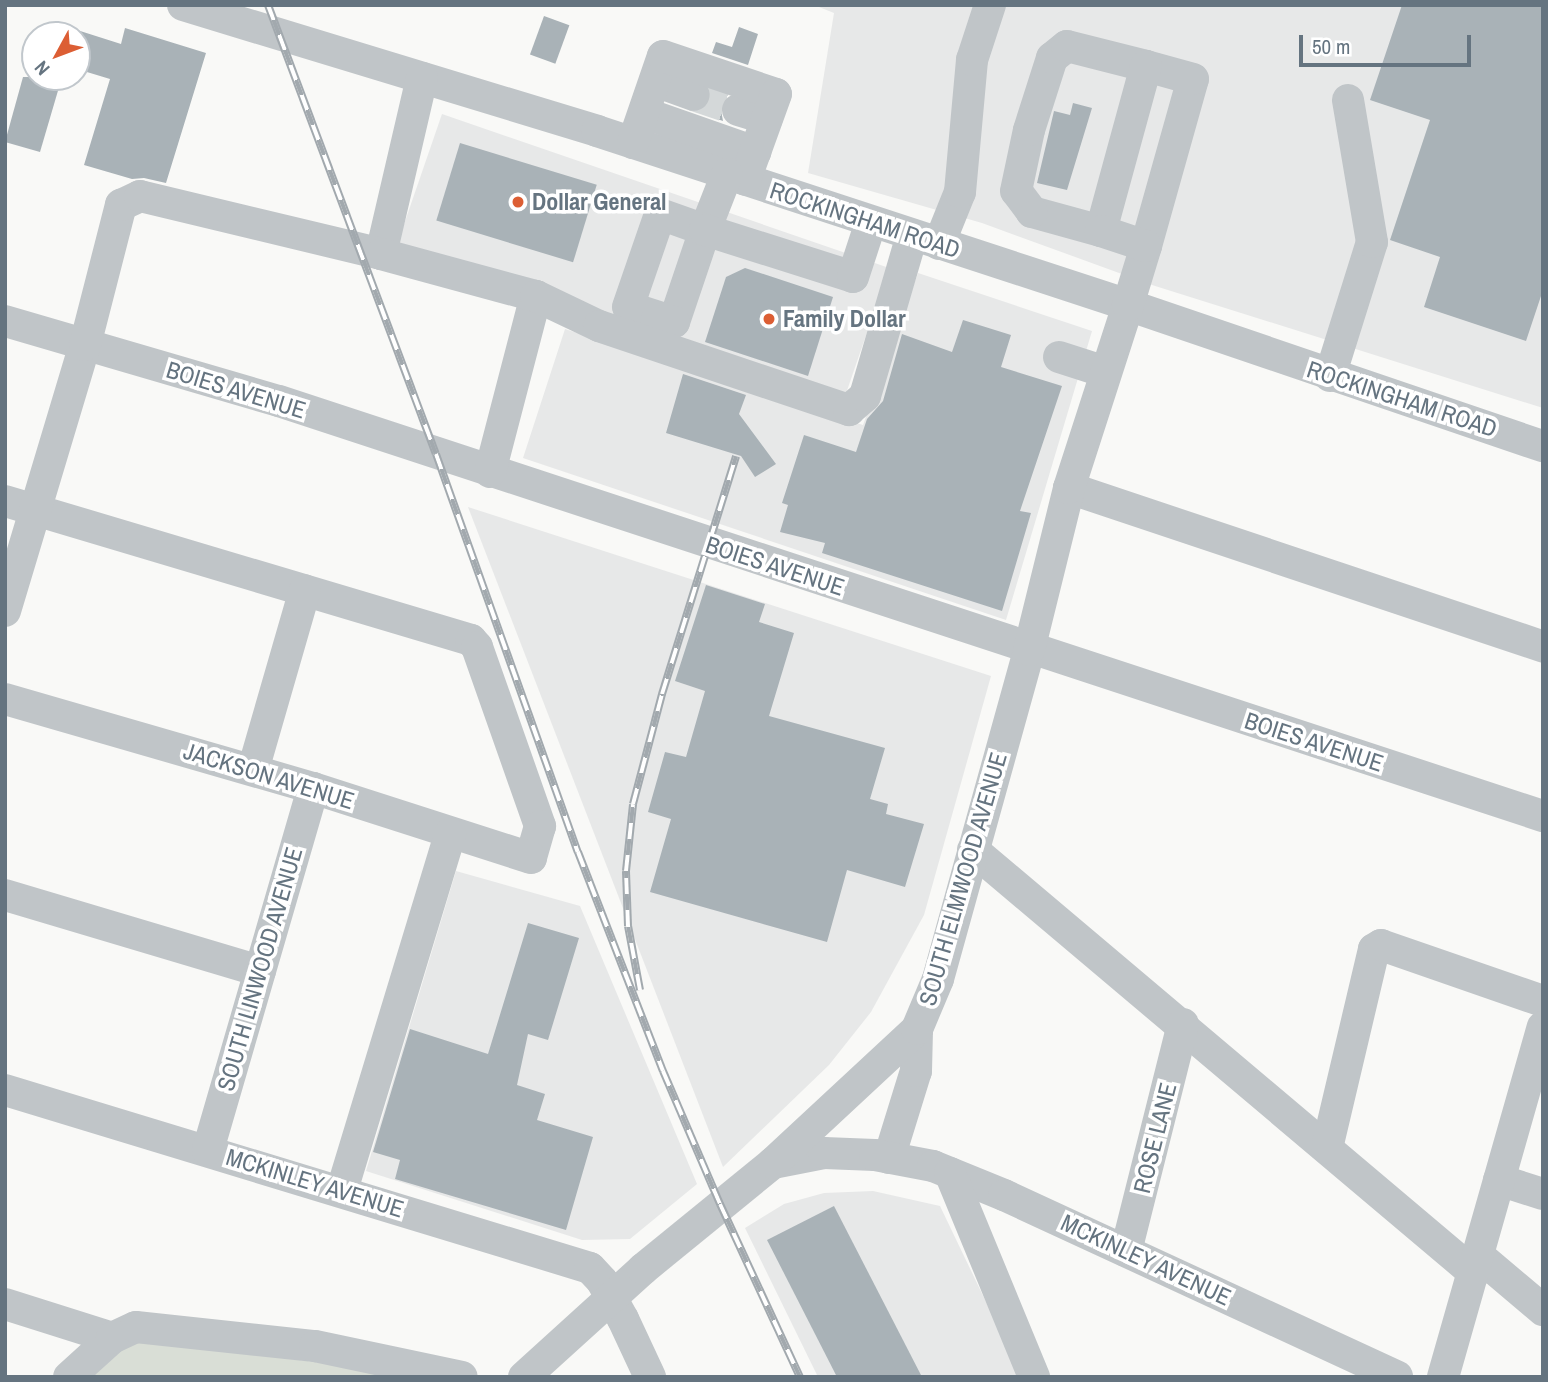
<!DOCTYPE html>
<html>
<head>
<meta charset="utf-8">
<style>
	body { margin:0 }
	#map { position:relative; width:1548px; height:1382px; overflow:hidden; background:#f9f9f7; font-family:"Archivo Narrow",sans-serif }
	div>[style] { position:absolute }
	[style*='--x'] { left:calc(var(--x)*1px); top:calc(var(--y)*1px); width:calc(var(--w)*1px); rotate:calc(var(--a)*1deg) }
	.built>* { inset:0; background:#e7e8e8; transform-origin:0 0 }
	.green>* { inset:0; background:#d9ded6 }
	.building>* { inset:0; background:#a9b2b7; transform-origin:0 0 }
	.minor-tunnel>* { height:32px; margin-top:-16px; transform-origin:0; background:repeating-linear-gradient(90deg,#d4d8d9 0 32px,transparent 0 48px) }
	.minor>* { height:32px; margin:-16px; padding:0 16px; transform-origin:16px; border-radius:16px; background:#c0c5c8 }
	.rail>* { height:8px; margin-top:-4px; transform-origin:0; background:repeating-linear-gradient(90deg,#fff 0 16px,#a2a9ae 0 32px); box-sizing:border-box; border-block:2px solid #a2a9ae }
	.dots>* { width:19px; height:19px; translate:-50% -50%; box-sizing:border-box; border:4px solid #fff; border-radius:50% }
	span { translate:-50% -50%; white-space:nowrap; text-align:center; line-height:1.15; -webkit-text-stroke:7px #fff; paint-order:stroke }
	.poi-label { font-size:24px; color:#657480; font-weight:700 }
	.left { translate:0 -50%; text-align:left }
	.street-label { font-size:24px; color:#657480 }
	.frame { position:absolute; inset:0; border:7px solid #657480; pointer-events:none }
	.north { position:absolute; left:21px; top:21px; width:70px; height:70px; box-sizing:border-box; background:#fff; border:2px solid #c1c7cc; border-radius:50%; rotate:229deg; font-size:19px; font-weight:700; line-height:28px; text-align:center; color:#657480 }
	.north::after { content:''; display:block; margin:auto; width:24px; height:32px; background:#dc5e34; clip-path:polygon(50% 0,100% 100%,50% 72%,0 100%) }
	.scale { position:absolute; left:1299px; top:35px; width:172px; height:32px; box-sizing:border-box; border:4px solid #657480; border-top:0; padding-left:9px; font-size:21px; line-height:24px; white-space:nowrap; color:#657480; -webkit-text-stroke:5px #fff; paint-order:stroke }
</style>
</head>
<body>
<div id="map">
	<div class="built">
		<i style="clip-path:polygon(814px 5px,1543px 5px,1543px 408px,1152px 285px,982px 223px,808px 173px,834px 13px)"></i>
		<i style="left:442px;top:114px;width:473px;height:136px;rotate:19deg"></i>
		<i style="clip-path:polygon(918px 273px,1092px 331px,1006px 620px,523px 458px,565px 329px,863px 425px)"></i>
		<i style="clip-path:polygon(468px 507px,991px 676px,924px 915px,871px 1012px,829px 1065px,723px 1167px)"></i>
		<i style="clip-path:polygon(456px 871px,580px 906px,697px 1184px,630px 1239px,582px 1240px,366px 1171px)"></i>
		<i style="clip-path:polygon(873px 1191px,940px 1206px,1022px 1377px,818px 1377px,745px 1228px,784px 1204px,824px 1193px)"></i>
	</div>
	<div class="green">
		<i style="clip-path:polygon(135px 1338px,224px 1350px,430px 1377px,92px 1377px)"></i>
	</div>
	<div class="building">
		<i style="clip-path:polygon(1402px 5px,1543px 5px,1543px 290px,1526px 341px,1424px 307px,1440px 257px,1390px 240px,1430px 120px,1370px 100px)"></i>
		<i style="left:544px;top:16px;width:27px;height:41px;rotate:20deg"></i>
		<i style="clip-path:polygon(739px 27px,758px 34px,748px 65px,712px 53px,716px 42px,732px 47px)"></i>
		<i style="clip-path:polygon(125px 28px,206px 53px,166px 183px,144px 178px,132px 179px,84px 165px,110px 79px,77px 69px,77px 30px,121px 44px)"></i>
		<i style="clip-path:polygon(23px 77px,62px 77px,40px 152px,5px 142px)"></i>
		<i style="clip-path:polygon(712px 92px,726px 96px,720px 105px,723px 121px,700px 113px,711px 102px)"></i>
		<i style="clip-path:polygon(1073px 103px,1092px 108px,1067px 190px,1037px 183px,1054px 111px,1070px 115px)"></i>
		<i style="left:460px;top:143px;width:143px;height:81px;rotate:17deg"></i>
		<i style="clip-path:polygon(745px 268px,833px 297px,808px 376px,705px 342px,726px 277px)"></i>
		<i style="clip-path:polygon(963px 320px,1011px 335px,1001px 367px,1062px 386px,1020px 511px,1031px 513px,1002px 611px,822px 553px,825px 543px,780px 532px,788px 505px,782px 503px,804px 435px,856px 452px,867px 419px,883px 401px,902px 334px,952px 352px)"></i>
		<i style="clip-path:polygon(683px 374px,746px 395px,739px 414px,776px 464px,755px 477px,741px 456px,666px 433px)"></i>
		<i style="clip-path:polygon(706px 585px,765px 604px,759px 622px,794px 633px,769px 716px,885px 748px,870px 799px,888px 804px,886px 814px,924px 824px,905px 887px,847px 870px,827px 942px,650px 892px,671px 819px,648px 812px,665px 752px,686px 757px,705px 691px,675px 681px)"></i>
		<i style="clip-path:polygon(528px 923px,579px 938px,548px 1040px,528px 1034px,517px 1085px,545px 1094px,537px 1120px,593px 1137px,566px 1230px,395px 1179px,400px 1160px,373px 1152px,410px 1029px,488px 1054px)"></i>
		<i style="clip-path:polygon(834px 1206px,922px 1377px,837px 1377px,767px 1240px)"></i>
	</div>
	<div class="minor-tunnel">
		<i style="--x:694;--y:95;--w:46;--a:18.8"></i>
	</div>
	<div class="minor">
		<i style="--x:183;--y:5;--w:433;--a:16.9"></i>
		<i style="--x:597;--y:131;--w:559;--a:18.14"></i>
		<i style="--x:1128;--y:305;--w:438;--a:18.8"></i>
		<i style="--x:655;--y:81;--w:41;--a:19.7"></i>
		<i style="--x:738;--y:110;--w:30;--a:17"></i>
		<i style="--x:644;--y:113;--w:118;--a:19.4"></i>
		<i style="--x:633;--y:143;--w:92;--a:-71"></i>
		<i style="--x:663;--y:56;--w:119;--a:18.6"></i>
		<i style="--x:776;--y:94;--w:91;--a:109.8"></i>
		<i style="--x:727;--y:174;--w:60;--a:111.4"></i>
		<i style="--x:705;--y:230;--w:97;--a:108.6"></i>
		<i style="--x:674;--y:322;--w:48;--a:-161.9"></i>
		<i style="--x:628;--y:307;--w:98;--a:-71"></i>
		<i style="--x:660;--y:214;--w:48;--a:19.6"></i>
		<i style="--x:705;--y:230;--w:155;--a:17.6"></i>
		<i style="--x:853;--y:277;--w:58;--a:-71.9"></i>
		<i style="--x:1101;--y:231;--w:72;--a:-164.6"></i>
		<i style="--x:1032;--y:212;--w:26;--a:-127"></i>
		<i style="--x:1016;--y:191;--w:62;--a:-78"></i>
		<i style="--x:1029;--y:130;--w:76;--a:-72.3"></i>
		<i style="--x:1052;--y:58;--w:19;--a:-39"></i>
		<i style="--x:1067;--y:46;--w:81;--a:14.2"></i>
		<i style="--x:939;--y:244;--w:56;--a:-68"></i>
		<i style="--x:960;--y:192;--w:133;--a:-84.8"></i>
		<i style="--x:972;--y:60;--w:58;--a:-71.9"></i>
		<i style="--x:381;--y:254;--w:181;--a:-76.9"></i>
		<i style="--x:5;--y:321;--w:285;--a:16.3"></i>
		<i style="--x:279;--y:401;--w:1330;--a:18.18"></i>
		<i style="--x:1059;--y:357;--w:49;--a:17.7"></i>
		<i style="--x:1330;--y:376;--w:140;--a:-72.6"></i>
		<i style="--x:1372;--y:242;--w:144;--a:-99.6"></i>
		<i style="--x:490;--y:472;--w:182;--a:-75.4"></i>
		<i style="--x:1069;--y:488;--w:500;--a:18.5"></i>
		<i style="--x:5;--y:501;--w:486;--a:16.6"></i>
		<i style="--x:471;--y:640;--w:9;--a:49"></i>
		<i style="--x:477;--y:647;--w:190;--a:70.6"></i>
		<i style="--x:540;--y:826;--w:33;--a:106"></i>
		<i style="--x:531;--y:858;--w:229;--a:-162.2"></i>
		<i style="--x:313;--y:788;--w:321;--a:-163.9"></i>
		<i style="--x:5;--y:611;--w:278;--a:-73.3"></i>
		<i style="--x:85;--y:345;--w:145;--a:-75.6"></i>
		<i style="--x:121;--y:205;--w:21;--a:-25"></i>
		<i style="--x:140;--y:196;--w:248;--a:13.5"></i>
		<i style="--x:381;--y:254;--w:161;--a:15.2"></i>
		<i style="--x:536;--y:296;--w:70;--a:25.5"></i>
		<i style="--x:599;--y:326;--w:264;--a:18.6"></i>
		<i style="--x:849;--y:410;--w:21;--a:-41"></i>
		<i style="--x:865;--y:396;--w:168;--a:-73.7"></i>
		<i style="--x:253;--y:770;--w:187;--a:-73.9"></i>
		<i style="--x:973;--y:850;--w:656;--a:40.17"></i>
		<i style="--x:5;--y:895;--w:266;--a:16.6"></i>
		<i style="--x:5;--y:1090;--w:611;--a:16.92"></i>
		<i style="--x:590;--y:1268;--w:18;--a:47"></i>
		<i style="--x:602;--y:1281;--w:43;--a:61.1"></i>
		<i style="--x:623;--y:1319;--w:64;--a:65"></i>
		<i style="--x:1327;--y:1148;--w:204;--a:-76.7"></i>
		<i style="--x:1374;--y:949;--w:8;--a:-30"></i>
		<i style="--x:1381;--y:945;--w:171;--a:19.1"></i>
		<i style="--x:208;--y:1150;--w:377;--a:-73.8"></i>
		<i style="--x:889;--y:1158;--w:91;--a:-72.8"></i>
		<i style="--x:916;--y:1071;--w:42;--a:-88.6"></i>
		<i style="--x:773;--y:1163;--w:52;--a:-11.1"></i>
		<i style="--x:824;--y:1153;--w:51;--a:2.2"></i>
		<i style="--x:875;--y:1155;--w:59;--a:10.7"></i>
		<i style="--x:933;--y:1166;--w:77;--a:22.2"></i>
		<i style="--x:1004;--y:1195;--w:433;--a:24.8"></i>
		<i style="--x:950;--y:1173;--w:221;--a:67.6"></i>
		<i style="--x:1499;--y:1180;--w:46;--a:17.7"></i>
		<i style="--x:342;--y:1190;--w:372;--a:-73.1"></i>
		<i style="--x:1126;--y:1251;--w:234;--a:-75.9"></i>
		<i style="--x:1479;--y:1256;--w:84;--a:40.2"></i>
		<i style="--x:5;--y:1304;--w:112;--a:17.6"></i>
		<i style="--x:69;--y:1377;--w:58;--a:-42.2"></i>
		<i style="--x:112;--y:1338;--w:26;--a:-25"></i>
		<i style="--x:136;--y:1327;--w:180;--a:6.1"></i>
		<i style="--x:315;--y:1346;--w:150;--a:11.9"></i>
		<i style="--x:524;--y:1377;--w:161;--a:-42.2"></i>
		<i style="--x:643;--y:1269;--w:168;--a:-39.2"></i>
		<i style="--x:773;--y:1163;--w:197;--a:-42.9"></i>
		<i style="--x:917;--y:1029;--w:54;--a:-67.2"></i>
		<i style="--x:938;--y:979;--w:341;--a:-74.5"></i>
		<i style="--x:1029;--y:650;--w:167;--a:-76.1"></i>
		<i style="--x:1069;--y:488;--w:192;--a:-72.1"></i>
		<i style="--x:1128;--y:305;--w:62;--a:-73"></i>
		<i style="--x:1146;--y:246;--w:173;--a:-74.3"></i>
		<i style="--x:1193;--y:79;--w:49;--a:-164.5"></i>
		<i style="--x:1146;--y:66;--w:171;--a:105.3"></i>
		<i style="--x:1101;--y:231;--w:47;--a:18.4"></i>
		<i style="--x:1443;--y:1377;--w:364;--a:-74.1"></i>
	</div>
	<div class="rail">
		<i style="--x:268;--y:5;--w:479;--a:69.5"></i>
		<i style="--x:436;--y:454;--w:423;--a:70.4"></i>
		<i style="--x:578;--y:852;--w:235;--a:68.8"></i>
		<i style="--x:663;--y:1071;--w:145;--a:66.8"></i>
		<i style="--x:720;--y:1204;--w:191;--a:65.2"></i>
		<i style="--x:640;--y:990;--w:65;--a:-100.6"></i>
		<i style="--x:628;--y:926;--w:55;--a:-92.1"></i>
		<i style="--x:626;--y:871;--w:67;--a:-84"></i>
		<i style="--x:633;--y:804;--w:114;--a:-75.2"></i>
		<i style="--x:662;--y:694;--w:249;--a:-72.7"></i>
	</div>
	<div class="dots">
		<i style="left:518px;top:202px;background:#dc5e34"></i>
		<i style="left:769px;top:319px;background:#dc5e34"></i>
	</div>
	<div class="poi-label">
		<span class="left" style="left:532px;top:202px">Dollar General</span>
		<span class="left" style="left:783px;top:319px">Family Dollar</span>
	</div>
	<div class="street-label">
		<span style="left:865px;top:220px;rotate:18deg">ROCKINGHAM ROAD</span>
		<span style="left:236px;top:390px;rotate:17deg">BOIES AVENUE</span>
		<span style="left:1402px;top:399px;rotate:18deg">ROCKINGHAM ROAD</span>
		<span style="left:775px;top:566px;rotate:18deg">BOIES AVENUE</span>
		<span style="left:1314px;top:742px;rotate:18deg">BOIES AVENUE</span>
		<span style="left:269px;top:776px;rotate:17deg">JACKSON AVENUE</span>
		<span style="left:963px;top:879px;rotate:-74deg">SOUTH ELMWOOD AVENUE</span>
		<span style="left:260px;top:969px;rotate:-74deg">SOUTH LINWOOD AVENUE</span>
		<span style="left:1155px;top:1138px;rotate:-76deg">ROSE LANE</span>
		<span style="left:315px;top:1183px;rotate:17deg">MCKINLEY AVENUE</span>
		<span style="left:1146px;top:1260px;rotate:25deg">MCKINLEY AVENUE</span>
	</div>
	<div class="frame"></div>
	<div class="north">N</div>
	<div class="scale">50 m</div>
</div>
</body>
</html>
